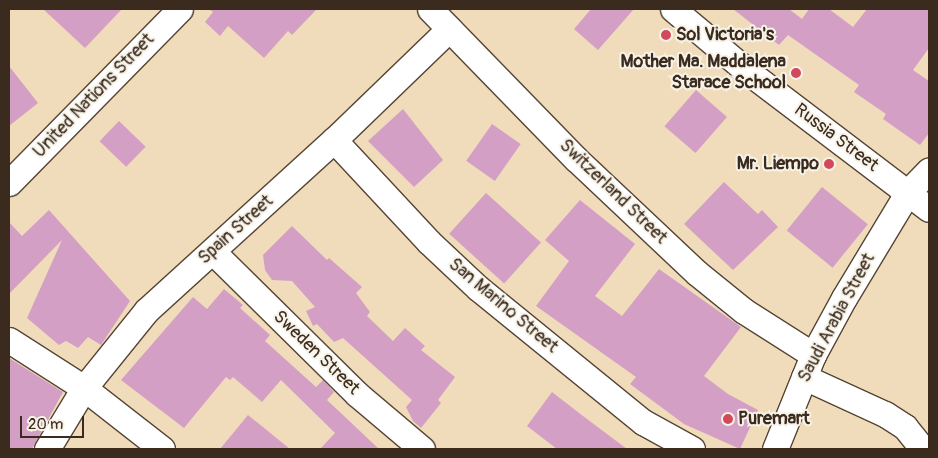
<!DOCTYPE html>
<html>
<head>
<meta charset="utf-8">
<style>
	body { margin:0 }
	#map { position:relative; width:938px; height:458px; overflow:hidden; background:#f0dcba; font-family:Pangolin,sans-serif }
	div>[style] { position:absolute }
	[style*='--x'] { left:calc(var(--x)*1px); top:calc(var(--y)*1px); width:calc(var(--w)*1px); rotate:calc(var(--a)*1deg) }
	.building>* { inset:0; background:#d49fc5; transform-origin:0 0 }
	.roads { filter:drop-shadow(1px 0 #564535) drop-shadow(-1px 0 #564535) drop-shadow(0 1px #564535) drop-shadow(0 -1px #564535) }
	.street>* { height:25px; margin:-12.5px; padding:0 12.5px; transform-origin:12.5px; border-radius:12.5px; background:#fff }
	.dots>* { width:14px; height:14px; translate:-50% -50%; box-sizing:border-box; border:2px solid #f7f3e8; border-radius:50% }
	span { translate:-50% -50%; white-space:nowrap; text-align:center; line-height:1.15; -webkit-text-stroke:4px #f7f3e8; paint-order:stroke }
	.poi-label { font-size:18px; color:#3b2a1e; font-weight:700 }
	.left { translate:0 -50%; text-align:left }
	.right { translate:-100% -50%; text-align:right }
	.street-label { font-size:18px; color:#3b2a1e }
	.frame { position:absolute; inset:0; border:10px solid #3b2a1e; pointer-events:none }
	.scale { position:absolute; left:20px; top:416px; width:64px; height:22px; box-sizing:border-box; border:2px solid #3b2a1e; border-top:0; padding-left:6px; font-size:15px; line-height:18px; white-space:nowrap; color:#3b2a1e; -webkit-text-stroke:4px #f7f3e8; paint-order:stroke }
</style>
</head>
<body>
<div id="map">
	<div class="building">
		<i style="clip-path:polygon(43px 9px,122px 9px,85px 48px)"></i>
		<i style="clip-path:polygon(209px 9px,317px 9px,292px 35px,288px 31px,264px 58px,228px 26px,220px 36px,205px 22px,213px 12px)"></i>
		<i style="clip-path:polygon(591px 9px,634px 9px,598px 50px,574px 29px)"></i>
		<i style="clip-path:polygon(733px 9px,789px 9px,802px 19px,809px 9px,829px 9px,853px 27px,867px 9px,929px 9px,929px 48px,913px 70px,929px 81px,929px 133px,920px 145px,883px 119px,886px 114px,854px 92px,859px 85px,788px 35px,779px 45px)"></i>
		<i style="clip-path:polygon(9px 66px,38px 103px,9px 126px)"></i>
		<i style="left:696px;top:90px;width:41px;height:48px;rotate:41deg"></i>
		<i style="clip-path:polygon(403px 109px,443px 160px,414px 187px,368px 141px)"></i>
		<i style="left:119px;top:121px;width:37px;height:28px;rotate:44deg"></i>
		<i style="left:492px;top:124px;width:35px;height:45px;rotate:35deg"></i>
		<i style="clip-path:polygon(724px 182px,758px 214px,762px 210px,778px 227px,733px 270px,684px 224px)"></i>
		<i style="left:822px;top:187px;width:59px;height:56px;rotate:39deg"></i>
		<i style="left:486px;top:193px;width:74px;height:55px;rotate:42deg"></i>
		<i style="clip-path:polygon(580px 200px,635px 244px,595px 296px,622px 316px,659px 269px,741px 327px,704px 376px,728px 394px,758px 410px,740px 449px,684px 424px,630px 384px,636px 377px,536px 306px,569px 261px,545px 240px)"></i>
		<i style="clip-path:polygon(49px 210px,130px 301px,101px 345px,88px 337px,78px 348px,66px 341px,59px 345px,27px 318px,62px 240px,9px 294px,9px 222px,22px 236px)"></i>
		<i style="clip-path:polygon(292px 226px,327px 260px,329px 258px,362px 287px,356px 293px,370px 312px,367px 316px,393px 341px,405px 328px,425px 346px,421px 350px,455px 377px,438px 400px,441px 403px,421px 428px,413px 421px,406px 407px,412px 400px,343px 338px,334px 342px,317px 324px,313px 326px,306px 311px,315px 307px,292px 281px,272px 280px,265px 270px,263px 255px)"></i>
		<i style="clip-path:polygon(224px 289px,243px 305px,240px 308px,270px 335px,265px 341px,316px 387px,323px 380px,334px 392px,327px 400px,379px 449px,320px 449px,335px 433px,281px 380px,262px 402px,233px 377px,230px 380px,226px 377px,184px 428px,121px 380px,193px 297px,207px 309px)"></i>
		<i style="clip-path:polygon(9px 358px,63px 392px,32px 449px,9px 449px)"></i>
		<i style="clip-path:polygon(552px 392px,583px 416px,627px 449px,557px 449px,527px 426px)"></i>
		<i style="clip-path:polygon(248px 415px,290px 449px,220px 449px)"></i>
	</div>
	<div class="roads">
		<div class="street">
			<i style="--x:430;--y:9;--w:209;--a:45.8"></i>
			<i style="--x:576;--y:159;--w:166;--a:43.3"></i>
			<i style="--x:697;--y:273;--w:60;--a:39"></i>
			<i style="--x:744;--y:311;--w:82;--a:32.5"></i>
			<i style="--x:673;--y:9;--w:97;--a:40"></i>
			<i style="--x:747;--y:71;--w:228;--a:37.2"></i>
			<i style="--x:334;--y:140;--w:139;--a:47"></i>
			<i style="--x:429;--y:242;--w:67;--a:43.2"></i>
			<i style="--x:478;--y:288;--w:213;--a:39.1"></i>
			<i style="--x:643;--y:422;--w:56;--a:28.9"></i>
			<i style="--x:9;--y:183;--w:244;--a:-45.5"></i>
			<i style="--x:213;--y:252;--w:202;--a:44.6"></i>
			<i style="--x:357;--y:394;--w:85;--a:40.2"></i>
			<i style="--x:9;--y:340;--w:89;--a:32.6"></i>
			<i style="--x:84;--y:388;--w:99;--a:38"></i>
			<i style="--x:804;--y:377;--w:89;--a:24.6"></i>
			<i style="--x:885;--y:414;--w:24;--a:33"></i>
			<i style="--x:905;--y:427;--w:28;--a:51"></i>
			<i style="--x:47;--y:449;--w:71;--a:-58.8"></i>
			<i style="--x:84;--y:388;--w:100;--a:-51.1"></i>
			<i style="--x:147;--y:310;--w:253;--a:-42.3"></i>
			<i style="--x:334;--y:140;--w:160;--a:-44"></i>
			<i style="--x:775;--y:449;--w:101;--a:-68"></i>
			<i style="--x:813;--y:355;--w:65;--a:-61.5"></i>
			<i style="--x:844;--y:298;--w:124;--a:-58.9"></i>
			<i style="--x:908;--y:192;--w:30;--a:-46"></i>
		</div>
	</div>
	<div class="dots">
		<i style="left:666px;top:35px;background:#d1495b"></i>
		<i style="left:796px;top:73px;background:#d1495b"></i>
		<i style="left:829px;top:164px;background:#d1495b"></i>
		<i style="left:728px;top:419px;background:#d1495b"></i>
	</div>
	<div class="poi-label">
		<span class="left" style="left:676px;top:35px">Sol Victoria's</span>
		<span class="right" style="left:786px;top:73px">Mother Ma. Maddalena<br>Starace School</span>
		<span class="right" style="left:819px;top:164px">Mr. Liempo</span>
		<span class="left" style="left:738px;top:419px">Puremart</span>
	</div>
	<div class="street-label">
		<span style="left:94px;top:96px;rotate:-46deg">United Nations Street</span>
		<span style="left:836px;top:138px;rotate:37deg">Russia Street</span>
		<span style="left:613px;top:192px;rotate:44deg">Switzerland Street</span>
		<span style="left:236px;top:230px;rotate:-42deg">Spain Street</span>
		<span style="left:503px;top:306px;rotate:40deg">San Marino Street</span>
		<span style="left:837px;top:318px;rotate:-62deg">Saudi Arabia Street</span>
		<span style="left:316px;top:353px;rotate:44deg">Sweden Street</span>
	</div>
	<div class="frame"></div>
	<div class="scale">20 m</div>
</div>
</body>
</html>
